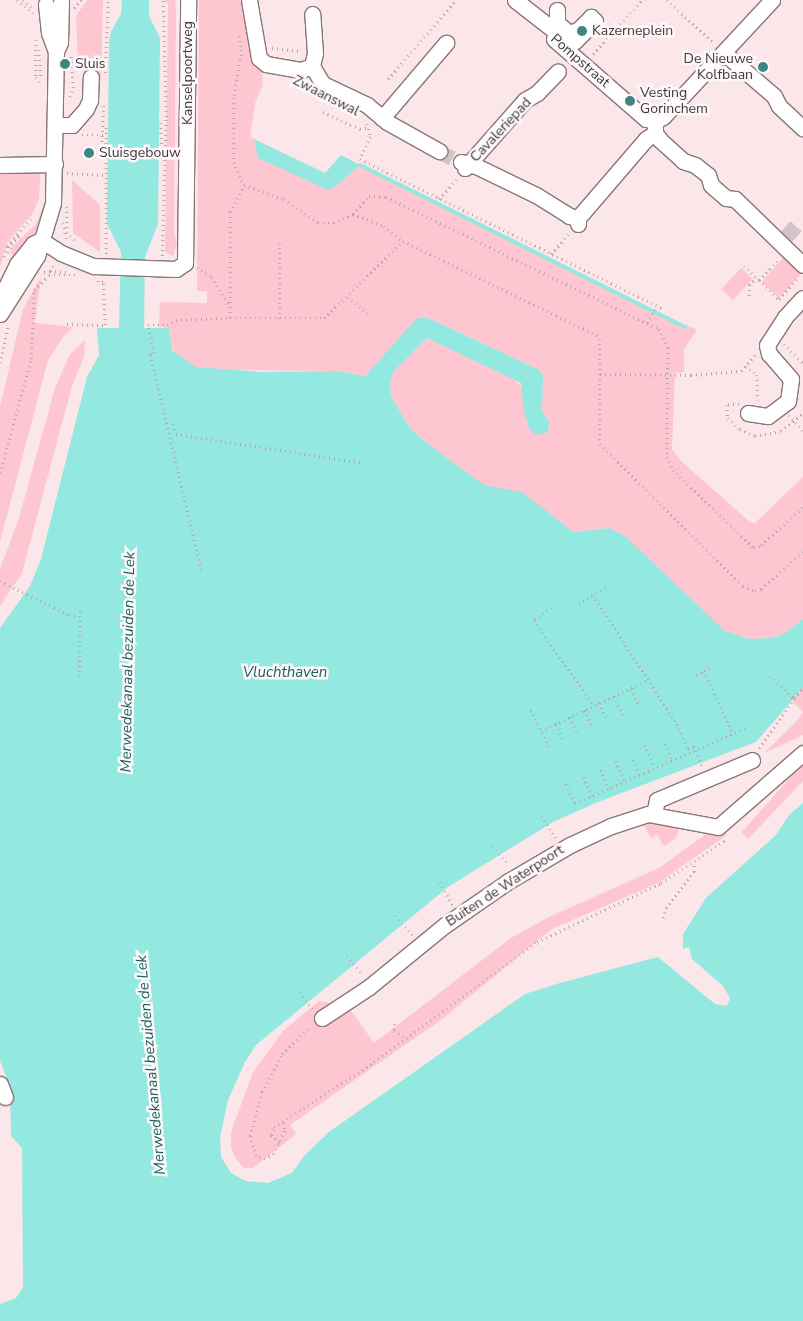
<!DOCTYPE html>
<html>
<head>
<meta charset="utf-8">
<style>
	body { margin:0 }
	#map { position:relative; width:803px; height:1321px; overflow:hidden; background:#fbe6ea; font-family:"Nunito Sans",sans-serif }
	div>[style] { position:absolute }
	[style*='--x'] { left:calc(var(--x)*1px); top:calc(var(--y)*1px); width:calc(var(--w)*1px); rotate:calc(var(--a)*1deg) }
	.green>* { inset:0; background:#fec6d1; transform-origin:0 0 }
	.water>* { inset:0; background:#93e8e0 }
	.stream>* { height:4px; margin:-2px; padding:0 2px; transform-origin:2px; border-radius:2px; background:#93e8e0 }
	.minor-tunnel>* { height:15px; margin-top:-7.5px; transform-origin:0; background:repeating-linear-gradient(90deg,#d6c3c7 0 15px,transparent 0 23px) }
	.path>* { height:2.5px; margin-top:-1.25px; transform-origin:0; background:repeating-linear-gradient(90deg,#b8a7aa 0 1px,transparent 0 5px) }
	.roads { filter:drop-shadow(1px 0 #887679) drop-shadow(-1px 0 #887679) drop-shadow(0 1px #887679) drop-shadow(0 -1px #887679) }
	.minor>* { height:15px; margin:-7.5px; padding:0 7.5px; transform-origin:7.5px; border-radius:7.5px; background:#fff }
	.dots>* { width:14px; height:14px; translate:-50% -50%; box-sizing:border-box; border:2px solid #fdf8f9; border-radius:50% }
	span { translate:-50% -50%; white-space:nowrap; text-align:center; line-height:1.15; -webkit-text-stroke:5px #fdf8f9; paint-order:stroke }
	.poi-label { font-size:14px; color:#403839 }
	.left { translate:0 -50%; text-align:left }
	.right { translate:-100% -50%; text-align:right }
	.street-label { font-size:14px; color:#403839 }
	.water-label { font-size:15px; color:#1a615c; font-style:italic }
</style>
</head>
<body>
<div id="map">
	<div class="green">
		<i style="clip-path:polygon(87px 0,106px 0,103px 1px,101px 80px,95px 80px,94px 64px,79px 64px,78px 70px,76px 16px)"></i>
		<i style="clip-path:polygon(164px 0,175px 0,176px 12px,174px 232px,177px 244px,173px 256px,165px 252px,168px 4px)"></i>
		<i style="clip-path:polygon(199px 0,246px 0,262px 73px,263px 85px,255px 103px,250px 136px,254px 139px,258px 158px,336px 186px,360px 165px,685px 328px,687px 325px,697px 330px,684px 349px,684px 372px,675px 373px,672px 449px,682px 462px,750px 522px,755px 523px,803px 477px,803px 619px,785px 633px,772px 638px,749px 639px,725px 631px,609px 528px,573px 532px,522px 493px,484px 486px,424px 441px,409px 427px,391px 396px,390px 384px,392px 372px,427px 338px,514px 379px,524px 390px,524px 413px,548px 432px,549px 423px,542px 411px,543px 376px,540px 370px,428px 318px,417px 319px,365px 376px,338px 371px,229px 370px,196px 367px,178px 357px,170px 345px,169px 328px,159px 327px,160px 302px,207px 303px,207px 291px,197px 291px)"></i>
		<i style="clip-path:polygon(41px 166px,39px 199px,33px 213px,7px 243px,0 267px,0 167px)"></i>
		<i style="clip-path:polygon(72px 180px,100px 205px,100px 252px,73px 233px)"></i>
		<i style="clip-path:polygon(45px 202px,40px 225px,15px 260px,10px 251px,12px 247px,36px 224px)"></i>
		<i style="left:784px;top:257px;width:24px;height:34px;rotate:42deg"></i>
		<i style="left:741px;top:268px;width:16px;height:29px;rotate:43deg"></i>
		<i style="clip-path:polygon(41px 277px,35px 323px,73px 327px,64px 336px,48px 360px,0 542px,0 407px,23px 309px)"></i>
		<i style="clip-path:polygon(85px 340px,84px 357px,72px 386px,22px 573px,0 606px,0 569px,19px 518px,55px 388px,70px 354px)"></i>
		<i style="clip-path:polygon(803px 688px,803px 735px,764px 753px,796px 722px,803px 712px,792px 701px)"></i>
		<i style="clip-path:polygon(803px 763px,803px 781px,748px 839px,742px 832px)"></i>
		<i style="clip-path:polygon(642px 822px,659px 822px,679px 828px,676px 838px,664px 846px,657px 835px,651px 838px)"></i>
		<i style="clip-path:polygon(706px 834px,728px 834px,658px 883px,552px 929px,441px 1020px,290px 1125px,296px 1134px,253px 1168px,244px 1168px,236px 1159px,231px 1148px,231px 1132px,253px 1072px,283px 1031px,319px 1001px,348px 1006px,374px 1043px,511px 938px,549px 917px,659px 868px)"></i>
	</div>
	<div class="water">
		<i style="clip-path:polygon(122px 0,149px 0,149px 16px,160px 38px,158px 224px,145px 257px,144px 328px,169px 328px,172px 350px,196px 367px,261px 372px,338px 371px,365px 376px,417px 318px,428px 318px,540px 370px,543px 376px,542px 411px,549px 422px,548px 432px,536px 435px,530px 430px,524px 412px,521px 383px,427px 338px,393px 372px,390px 384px,391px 396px,409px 427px,424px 441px,484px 485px,522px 492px,573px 532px,609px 528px,625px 536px,725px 631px,749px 639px,772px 638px,785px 633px,803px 619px,803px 688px,756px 742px,598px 802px,553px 822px,448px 887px,256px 1045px,245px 1062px,228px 1100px,220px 1137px,221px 1157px,231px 1173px,246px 1181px,268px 1183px,292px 1173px,304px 1156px,329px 1132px,525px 994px,560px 983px,658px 957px,715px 1004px,727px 1006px,730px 998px,723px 986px,692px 959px,689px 947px,683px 949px,683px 934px,706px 898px,776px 835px,789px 815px,803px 803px,803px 1321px,0 1321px,0 1304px,16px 1298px,23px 1287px,22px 1148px,11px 1136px,10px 1086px,0 1061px,0 628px,30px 586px,41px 559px,87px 377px,99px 355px,97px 328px,119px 328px,121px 252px,107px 224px,109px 42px,111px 32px,121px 14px)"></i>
		<i style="clip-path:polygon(254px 139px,325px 173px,341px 155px,360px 165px,336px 186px,328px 190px,258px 158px)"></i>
	</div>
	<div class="stream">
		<i style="--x:360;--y:165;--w:363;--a:26.5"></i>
	</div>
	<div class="minor-tunnel">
		<i style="--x:439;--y:151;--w:24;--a:28"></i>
		<i style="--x:786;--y:237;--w:18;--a:-49"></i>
	</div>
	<div class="path">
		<i style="--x:17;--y:0;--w:21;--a:39"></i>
		<i style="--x:23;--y:0;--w:11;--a:41"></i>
		<i style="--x:667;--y:0;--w:64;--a:42.5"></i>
		<i style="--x:74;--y:8;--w:11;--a:-49"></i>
		<i style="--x:239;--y:36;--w:14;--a:78"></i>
		<i style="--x:242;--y:50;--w:49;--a:99.5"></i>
		<i style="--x:234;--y:98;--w:64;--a:90"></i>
		<i style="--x:234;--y:162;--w:25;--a:67"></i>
		<i style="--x:244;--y:185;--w:42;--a:19.3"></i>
		<i style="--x:284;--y:199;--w:42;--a:35.2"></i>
		<i style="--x:318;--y:223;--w:16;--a:0"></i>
		<i style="--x:334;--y:223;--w:21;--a:-25"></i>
		<i style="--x:353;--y:214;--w:33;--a:21"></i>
		<i style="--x:384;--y:226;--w:24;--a:38"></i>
		<i style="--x:36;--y:40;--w:37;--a:90"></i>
		<i style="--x:36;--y:77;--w:8;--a:50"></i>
		<i style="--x:272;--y:48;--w:29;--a:6"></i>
		<i style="--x:39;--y:50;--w:28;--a:86"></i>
		<i style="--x:593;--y:54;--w:73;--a:-47.8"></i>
		<i style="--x:105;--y:73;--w:73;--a:-87.6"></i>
		<i style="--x:388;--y:79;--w:104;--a:-49.3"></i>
		<i style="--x:70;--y:97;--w:9;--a:-72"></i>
		<i style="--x:73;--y:88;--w:32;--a:-94"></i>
		<i style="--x:104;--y:106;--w:40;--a:92.9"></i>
		<i style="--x:102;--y:146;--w:4;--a:0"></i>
		<i style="--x:323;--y:112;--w:41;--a:24.7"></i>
		<i style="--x:360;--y:129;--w:8;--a:-14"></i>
		<i style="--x:161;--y:123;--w:25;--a:88"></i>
		<i style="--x:162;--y:148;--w:5;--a:37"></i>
		<i style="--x:367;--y:124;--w:14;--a:73"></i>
		<i style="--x:371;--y:137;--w:25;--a:117"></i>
		<i style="--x:360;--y:159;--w:338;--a:26.3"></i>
		<i style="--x:82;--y:135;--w:21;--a:0"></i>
		<i style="--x:67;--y:173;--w:38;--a:3"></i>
		<i style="--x:439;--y:199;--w:28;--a:-48"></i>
		<i style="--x:67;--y:207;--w:25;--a:90"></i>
		<i style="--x:67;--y:232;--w:15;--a:48"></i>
		<i style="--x:353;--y:214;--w:24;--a:-48"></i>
		<i style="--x:369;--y:196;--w:17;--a:3"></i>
		<i style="--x:386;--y:197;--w:303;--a:25.8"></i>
		<i style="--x:659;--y:329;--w:21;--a:65"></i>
		<i style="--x:668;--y:348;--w:109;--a:90.5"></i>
		<i style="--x:667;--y:457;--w:14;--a:65"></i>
		<i style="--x:673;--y:470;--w:112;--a:43.9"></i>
		<i style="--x:754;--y:548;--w:8;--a:-23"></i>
		<i style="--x:761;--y:545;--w:57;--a:-42.1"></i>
		<i style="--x:63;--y:223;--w:16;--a:76"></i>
		<i style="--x:280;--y:243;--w:76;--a:90"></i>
		<i style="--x:8;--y:253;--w:9;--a:-72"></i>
		<i style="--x:11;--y:244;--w:14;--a:-45"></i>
		<i style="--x:106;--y:254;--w:130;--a:-90"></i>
		<i style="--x:551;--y:254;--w:28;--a:-48"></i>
		<i style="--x:162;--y:256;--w:139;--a:-88.4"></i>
		<i style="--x:166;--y:117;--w:117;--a:-91.5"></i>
		<i style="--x:4;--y:257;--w:11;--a:-75"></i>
		<i style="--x:7;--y:246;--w:40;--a:-49"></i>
		<i style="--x:744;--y:266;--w:21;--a:43"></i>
		<i style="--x:759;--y:280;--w:28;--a:-46"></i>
		<i style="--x:197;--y:268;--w:17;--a:31"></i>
		<i style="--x:212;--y:277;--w:33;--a:59"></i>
		<i style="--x:50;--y:271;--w:19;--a:3"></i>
		<i style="--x:44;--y:272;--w:6;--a:-9"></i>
		<i style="--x:50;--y:271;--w:8;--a:-60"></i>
		<i style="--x:759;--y:280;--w:28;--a:44"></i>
		<i style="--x:779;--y:299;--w:28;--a:-48"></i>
		<i style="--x:749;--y:296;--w:11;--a:-90"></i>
		<i style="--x:749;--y:285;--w:10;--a:-45"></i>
		<i style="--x:348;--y:297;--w:26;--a:40"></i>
		<i style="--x:230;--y:318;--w:106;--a:-90"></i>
		<i style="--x:230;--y:212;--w:30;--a:-62"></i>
		<i style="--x:647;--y:323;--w:20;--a:-60"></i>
		<i style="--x:67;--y:324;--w:38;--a:2"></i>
		<i style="--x:105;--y:325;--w:43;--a:-92.7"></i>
		<i style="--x:103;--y:282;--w:5;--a:180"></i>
		<i style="--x:98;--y:282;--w:3;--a:-90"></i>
		<i style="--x:784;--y:344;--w:27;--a:45"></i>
		<i style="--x:0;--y:363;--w:38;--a:-78"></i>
		<i style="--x:746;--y:366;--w:14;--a:39"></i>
		<i style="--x:757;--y:375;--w:25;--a:88"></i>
		<i style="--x:600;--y:374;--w:91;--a:0.6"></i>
		<i style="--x:691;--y:375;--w:50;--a:-4.6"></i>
		<i style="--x:741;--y:371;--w:23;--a:-49"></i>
		<i style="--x:739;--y:404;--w:12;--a:175"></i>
		<i style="--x:727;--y:405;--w:13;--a:86"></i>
		<i style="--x:728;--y:418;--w:16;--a:43"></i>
		<i style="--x:740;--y:429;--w:17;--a:25"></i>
		<i style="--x:755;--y:436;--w:26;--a:-11"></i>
		<i style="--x:781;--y:431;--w:28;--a:-39"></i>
		<i style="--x:789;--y:415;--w:21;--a:49"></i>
		<i style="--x:173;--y:424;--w:10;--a:73"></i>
		<i style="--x:176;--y:434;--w:190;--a:8.8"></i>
		<i style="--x:0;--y:473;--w:118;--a:-74.8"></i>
		<i style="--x:31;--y:359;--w:69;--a:-87.5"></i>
		<i style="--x:34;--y:290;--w:21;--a:-45"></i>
		<i style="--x:49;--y:275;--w:27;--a:0"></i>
		<i style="--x:201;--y:570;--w:222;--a:-103.3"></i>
		<i style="--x:150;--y:354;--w:4;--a:-14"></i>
		<i style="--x:154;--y:353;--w:29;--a:-102"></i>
		<i style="--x:148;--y:325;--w:19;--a:0"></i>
		<i style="--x:167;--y:325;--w:10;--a:-29"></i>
		<i style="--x:176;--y:320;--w:54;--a:-2.1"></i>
		<i style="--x:230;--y:318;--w:94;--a:0"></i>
		<i style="--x:324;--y:318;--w:110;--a:-44.3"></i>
		<i style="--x:403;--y:241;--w:216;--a:25.9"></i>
		<i style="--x:597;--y:335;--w:5;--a:53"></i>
		<i style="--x:600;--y:339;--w:105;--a:90"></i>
		<i style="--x:600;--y:444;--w:202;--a:44.8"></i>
		<i style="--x:743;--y:586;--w:13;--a:23"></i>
		<i style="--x:755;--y:591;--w:6;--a:-18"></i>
		<i style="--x:761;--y:589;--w:57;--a:-42.1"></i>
		<i style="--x:0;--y:581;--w:77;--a:26.2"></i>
		<i style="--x:69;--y:615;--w:10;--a:6"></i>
		<i style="--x:593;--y:595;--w:154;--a:56.9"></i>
		<i style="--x:677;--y:724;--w:27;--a:66"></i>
		<i style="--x:688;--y:749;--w:7;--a:-27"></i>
		<i style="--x:694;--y:746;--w:22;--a:68"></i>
		<i style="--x:579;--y:604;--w:33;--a:-33"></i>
		<i style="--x:552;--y:608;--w:22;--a:146"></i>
		<i style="--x:534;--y:620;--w:105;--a:55.1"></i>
		<i style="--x:704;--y:671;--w:9;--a:-27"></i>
		<i style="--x:696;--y:675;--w:9;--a:-27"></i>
		<i style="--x:704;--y:671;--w:68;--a:64.9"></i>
		<i style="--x:770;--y:676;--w:33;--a:43"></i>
		<i style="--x:794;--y:698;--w:13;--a:-48"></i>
		<i style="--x:79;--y:677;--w:67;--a:-89.1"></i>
		<i style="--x:631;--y:689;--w:20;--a:63"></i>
		<i style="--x:614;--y:696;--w:21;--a:65"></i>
		<i style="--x:599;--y:703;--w:19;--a:65"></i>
		<i style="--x:531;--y:710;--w:23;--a:65"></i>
		<i style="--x:585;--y:710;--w:17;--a:66"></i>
		<i style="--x:570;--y:717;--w:17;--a:66"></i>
		<i style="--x:556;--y:724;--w:17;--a:65"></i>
		<i style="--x:665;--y:744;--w:17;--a:66"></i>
		<i style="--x:645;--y:745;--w:25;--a:67"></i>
		<i style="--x:549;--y:747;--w:18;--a:-117"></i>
		<i style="--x:541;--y:731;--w:119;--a:-25.5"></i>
		<i style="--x:759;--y:748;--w:61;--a:-55"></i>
		<i style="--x:633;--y:760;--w:17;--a:65"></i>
		<i style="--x:616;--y:761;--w:23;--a:67"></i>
		<i style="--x:601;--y:770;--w:21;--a:67"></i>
		<i style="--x:584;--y:777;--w:21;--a:67"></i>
		<i style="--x:566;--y:784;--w:22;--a:66"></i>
		<i style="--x:575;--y:804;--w:186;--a:-24.1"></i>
		<i style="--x:542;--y:816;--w:26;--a:58"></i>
		<i style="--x:493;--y:846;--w:23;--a:50"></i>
		<i style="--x:440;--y:882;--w:26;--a:61"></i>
		<i style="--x:396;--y:915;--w:26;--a:51"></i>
		<i style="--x:663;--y:918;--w:10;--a:-73"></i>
		<i style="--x:666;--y:908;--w:46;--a:-52.1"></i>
		<i style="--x:694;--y:872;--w:9;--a:-90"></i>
		<i style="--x:347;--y:956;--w:23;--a:50"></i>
		<i style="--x:300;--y:992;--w:21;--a:53"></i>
		<i style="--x:395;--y:1024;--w:7;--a:98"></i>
		<i style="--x:394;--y:1031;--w:15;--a:32"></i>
		<i style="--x:283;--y:1123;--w:8;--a:76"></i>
		<i style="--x:285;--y:1131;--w:25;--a:116"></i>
		<i style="--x:274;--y:1154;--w:10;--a:151"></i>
		<i style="--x:265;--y:1159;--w:9;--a:-162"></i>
		<i style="--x:256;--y:1156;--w:21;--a:-107"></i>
		<i style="--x:250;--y:1136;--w:46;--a:-74.7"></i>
		<i style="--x:262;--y:1092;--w:43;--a:-62.2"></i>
		<i style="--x:282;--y:1054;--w:40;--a:-44"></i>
		<i style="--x:279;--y:1143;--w:11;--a:-135"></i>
		<i style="--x:271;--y:1135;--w:9;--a:-69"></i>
		<i style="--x:274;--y:1127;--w:119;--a:-33"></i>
		<i style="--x:374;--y:1062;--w:202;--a:-36.4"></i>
		<i style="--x:537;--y:942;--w:137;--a:-25.4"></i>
		<i style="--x:661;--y:883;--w:79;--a:-33.7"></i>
	</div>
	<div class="roads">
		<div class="minor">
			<i style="--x:249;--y:0;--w:59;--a:80.2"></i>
			<i style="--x:259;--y:58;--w:9;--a:41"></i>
			<i style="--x:266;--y:64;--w:36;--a:10"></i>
			<i style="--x:301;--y:70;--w:12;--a:-20"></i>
			<i style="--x:515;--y:0;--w:68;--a:37.9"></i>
			<i style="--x:569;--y:42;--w:6;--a:-9"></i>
			<i style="--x:575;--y:41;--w:28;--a:-45"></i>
			<i style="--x:595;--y:21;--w:6;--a:-135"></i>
			<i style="--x:591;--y:17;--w:18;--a:135"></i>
			<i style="--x:578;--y:30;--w:9;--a:162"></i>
			<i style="--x:569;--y:33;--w:16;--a:-140"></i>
			<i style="--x:557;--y:23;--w:13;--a:-90"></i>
			<i style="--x:554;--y:39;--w:122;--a:41"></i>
			<i style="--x:646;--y:119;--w:9;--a:13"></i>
			<i style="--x:56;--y:52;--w:11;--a:-68"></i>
			<i style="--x:60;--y:42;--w:40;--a:-88.6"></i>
			<i style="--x:724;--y:53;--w:66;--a:40.7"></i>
			<i style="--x:774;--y:96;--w:11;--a:63"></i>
			<i style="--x:779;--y:106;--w:33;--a:43"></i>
			<i style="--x:312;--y:66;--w:21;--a:59"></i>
			<i style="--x:323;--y:84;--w:49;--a:25.5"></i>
			<i style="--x:367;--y:105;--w:26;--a:40"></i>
			<i style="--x:387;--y:122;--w:60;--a:29.1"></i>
			<i style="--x:312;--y:66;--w:13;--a:-77"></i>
			<i style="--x:315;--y:53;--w:39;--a:-94"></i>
			<i style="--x:382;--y:118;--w:99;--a:-49.5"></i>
			<i style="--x:655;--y:121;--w:12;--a:90"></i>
			<i style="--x:655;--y:133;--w:9;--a:54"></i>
			<i style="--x:660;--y:140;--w:31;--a:42"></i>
			<i style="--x:683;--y:161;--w:13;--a:18"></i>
			<i style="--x:695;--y:165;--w:16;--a:38"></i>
			<i style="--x:708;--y:175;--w:10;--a:73"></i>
			<i style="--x:711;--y:185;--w:20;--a:41"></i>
			<i style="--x:726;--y:198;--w:9;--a:6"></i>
			<i style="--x:735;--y:199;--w:95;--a:44.1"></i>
			<i style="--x:655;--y:121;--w:9;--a:-27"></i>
			<i style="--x:663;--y:117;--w:160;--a:-47"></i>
			<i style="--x:56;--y:125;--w:16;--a:0"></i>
			<i style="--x:72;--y:125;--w:21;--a:-49"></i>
			<i style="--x:86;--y:109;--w:10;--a:-66"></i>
			<i style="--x:90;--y:100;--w:23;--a:-88"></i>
			<i style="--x:461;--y:162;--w:16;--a:15"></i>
			<i style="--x:476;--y:166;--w:67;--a:25.8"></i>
			<i style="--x:536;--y:195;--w:39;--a:32"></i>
			<i style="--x:569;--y:216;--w:9;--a:13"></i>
			<i style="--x:0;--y:165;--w:55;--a:-1"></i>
			<i style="--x:465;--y:168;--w:91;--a:-48.6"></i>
			<i style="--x:525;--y:100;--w:14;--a:-30"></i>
			<i style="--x:537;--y:93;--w:30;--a:-46"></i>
			<i style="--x:578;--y:224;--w:6;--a:-90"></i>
			<i style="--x:578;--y:218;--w:104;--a:-49.3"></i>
			<i style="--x:646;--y:139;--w:11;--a:-34"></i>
			<i style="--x:41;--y:240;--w:24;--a:33"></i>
			<i style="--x:61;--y:253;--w:35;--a:22"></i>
			<i style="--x:94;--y:266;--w:82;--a:2.1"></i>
			<i style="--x:176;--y:269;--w:11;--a:-34"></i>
			<i style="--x:185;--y:263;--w:263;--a:-89.3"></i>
			<i style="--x:0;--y:299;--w:39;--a:-64"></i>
			<i style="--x:17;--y:264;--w:26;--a:-51"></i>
			<i style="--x:33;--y:244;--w:9;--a:-27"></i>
			<i style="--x:0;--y:314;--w:69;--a:-57.5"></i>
			<i style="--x:37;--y:256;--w:55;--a:-73.2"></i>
			<i style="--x:53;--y:203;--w:151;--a:-88.9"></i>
			<i style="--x:56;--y:52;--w:20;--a:-110"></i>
			<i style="--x:49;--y:33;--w:29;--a:-96"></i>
			<i style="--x:748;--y:413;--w:20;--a:9"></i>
			<i style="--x:768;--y:416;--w:25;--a:-37"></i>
			<i style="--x:788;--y:401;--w:22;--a:-82"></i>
			<i style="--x:791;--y:379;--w:33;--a:-131"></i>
			<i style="--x:769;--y:354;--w:9;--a:-103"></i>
			<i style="--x:767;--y:345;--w:33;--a:-57"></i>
			<i style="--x:785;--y:317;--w:26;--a:-47"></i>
			<i style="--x:654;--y:814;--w:14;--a:-78"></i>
			<i style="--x:657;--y:800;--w:103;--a:-22.8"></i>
			<i style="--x:322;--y:1018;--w:56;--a:-33.4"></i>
			<i style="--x:369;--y:987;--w:98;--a:-39.2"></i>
			<i style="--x:445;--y:925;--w:75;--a:-34.7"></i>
			<i style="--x:507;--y:882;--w:73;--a:-30.4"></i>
			<i style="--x:570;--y:845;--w:45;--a:-24.9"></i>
			<i style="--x:611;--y:826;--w:39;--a:-18"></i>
			<i style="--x:648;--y:814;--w:71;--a:10.5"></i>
			<i style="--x:718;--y:827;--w:113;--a:-41"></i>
			<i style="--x:0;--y:1084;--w:14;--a:69"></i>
		</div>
	</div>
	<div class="dots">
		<i style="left:582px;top:31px;background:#3f8681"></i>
		<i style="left:65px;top:64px;background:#3f8681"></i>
		<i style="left:763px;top:67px;background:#3f8681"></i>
		<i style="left:630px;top:101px;background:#3f8681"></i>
		<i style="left:89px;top:153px;background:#3f8681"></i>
	</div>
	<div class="poi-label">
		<span class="left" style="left:592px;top:31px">Kazerneplein</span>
		<span class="right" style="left:753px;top:67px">De Nieuwe<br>Kolfbaan</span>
		<span class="left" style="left:75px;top:64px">Sluis</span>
		<span class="left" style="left:640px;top:101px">Vesting<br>Gorinchem</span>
		<span class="left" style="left:99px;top:153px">Sluisgebouw</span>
	</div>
	<div class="street-label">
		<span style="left:580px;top:61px;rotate:41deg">Pompstraat</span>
		<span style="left:188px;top:73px;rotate:-90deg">Kanselpoortweg</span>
		<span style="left:326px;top:96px;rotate:27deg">Zwaanswal</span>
		<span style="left:501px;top:130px;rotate:-47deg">Cavaleriepad</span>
		<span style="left:505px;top:886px;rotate:-33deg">Buiten de Waterpoort</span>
	</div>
	<div class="water-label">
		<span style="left:128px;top:662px;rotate:-89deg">Merwedekanaal bezuiden de Lek</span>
		<span style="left:285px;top:673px">Vluchthaven</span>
		<span style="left:151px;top:1065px;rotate:-95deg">Merwedekanaal bezuiden de Lek</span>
	</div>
</div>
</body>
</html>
